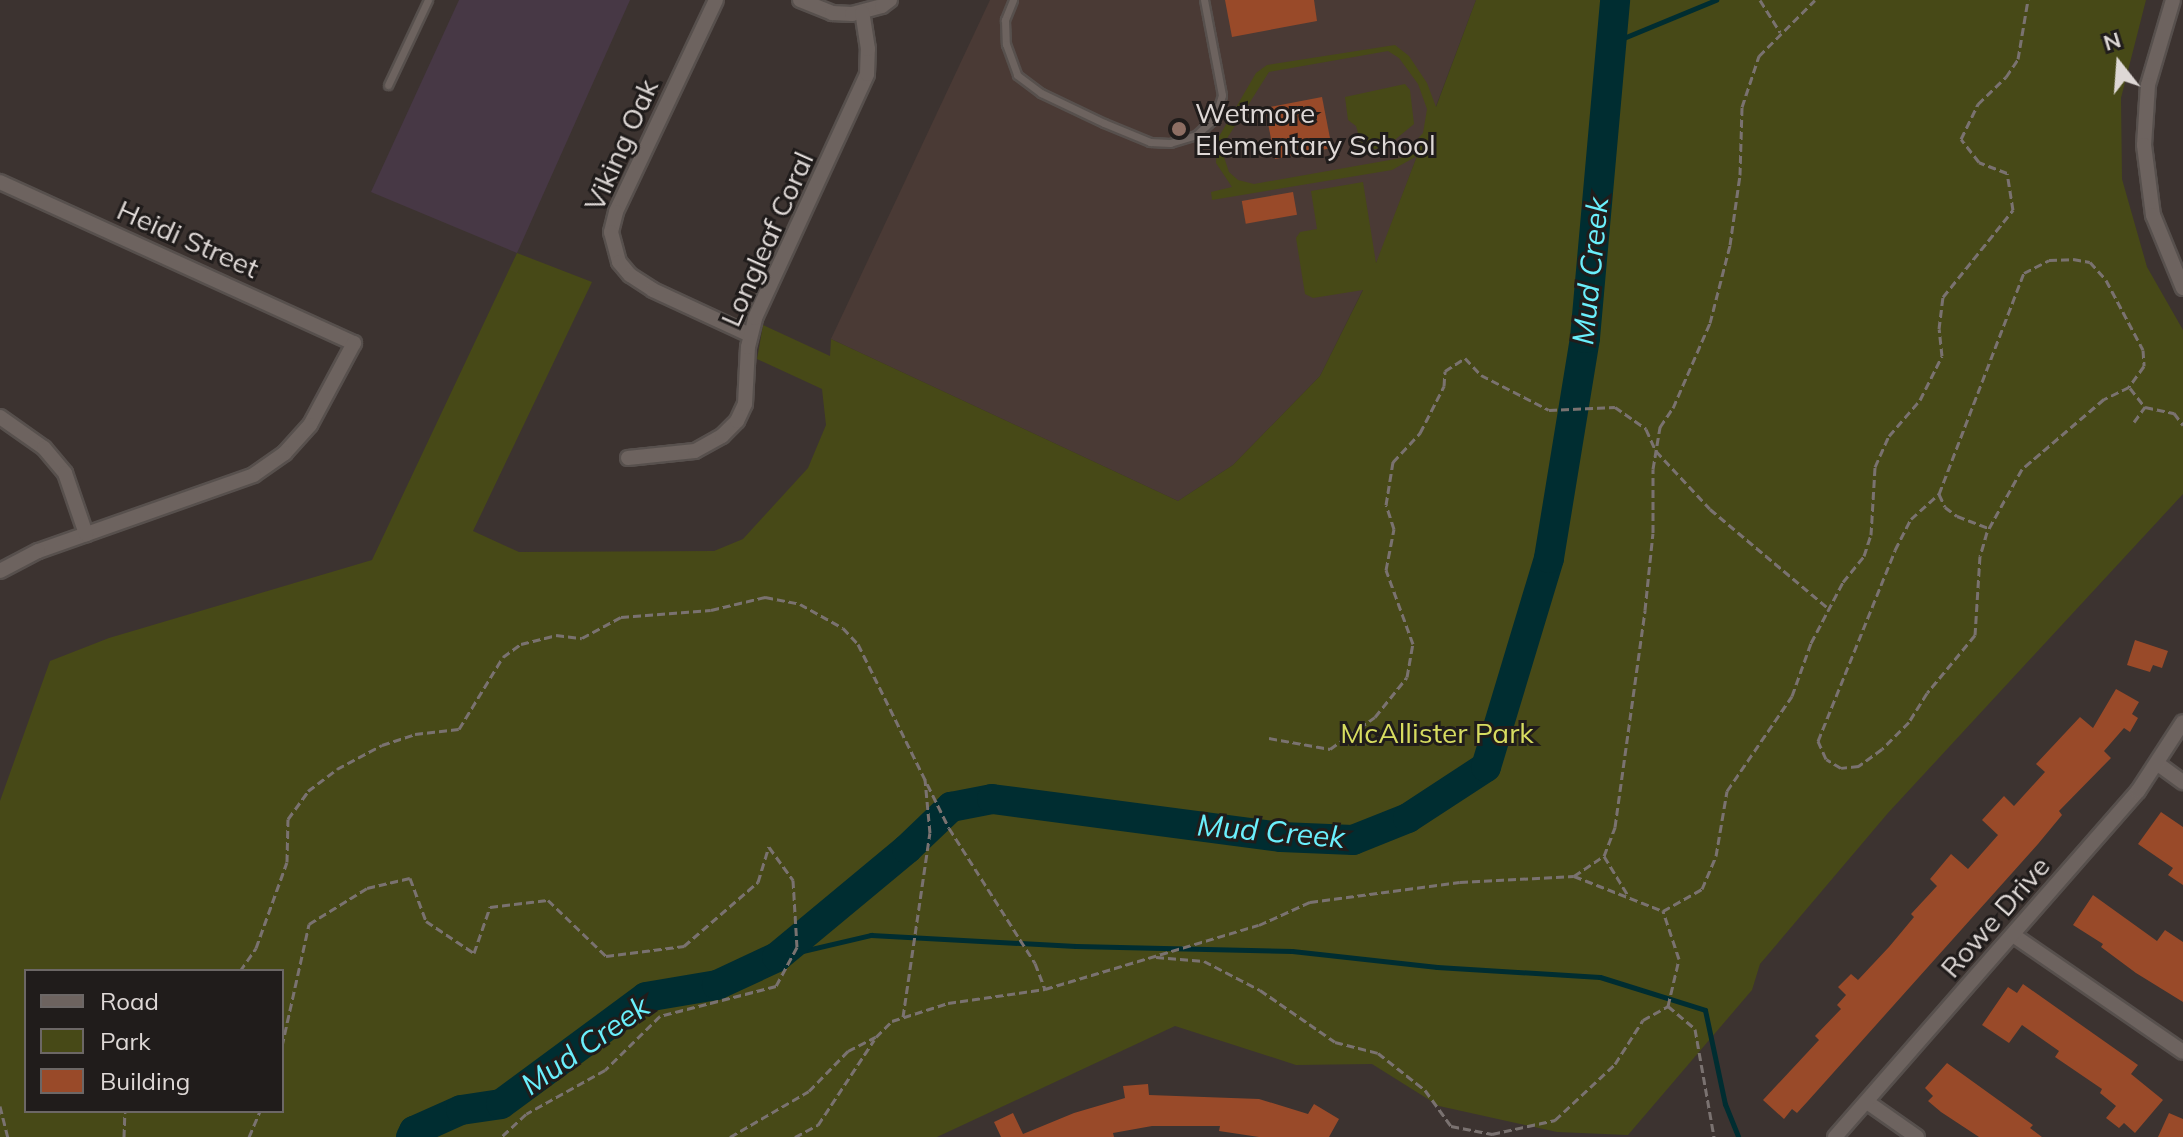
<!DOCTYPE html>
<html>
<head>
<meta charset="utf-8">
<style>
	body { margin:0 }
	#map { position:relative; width:2183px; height:1137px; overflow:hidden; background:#3c3330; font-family:Mulish,sans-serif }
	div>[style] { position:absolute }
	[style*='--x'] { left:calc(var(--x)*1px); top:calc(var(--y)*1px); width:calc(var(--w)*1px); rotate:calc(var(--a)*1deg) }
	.commercial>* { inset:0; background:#473845 }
	.built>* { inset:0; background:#4a3a35 }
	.green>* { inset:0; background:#474917 }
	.stream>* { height:5px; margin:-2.5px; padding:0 2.5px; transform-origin:2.5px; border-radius:2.5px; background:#002d31 }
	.river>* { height:30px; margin:-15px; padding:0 15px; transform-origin:15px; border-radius:15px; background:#002d31 }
	.building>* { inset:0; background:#994a29; transform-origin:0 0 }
	.path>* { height:3px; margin-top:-1.5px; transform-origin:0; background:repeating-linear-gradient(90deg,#7a7270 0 8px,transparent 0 12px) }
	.roads { filter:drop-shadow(2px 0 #57504d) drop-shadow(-2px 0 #57504d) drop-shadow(0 2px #57504d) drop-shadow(0 -2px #57504d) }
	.lane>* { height:7px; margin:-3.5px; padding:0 3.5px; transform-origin:3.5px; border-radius:3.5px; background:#6d635f }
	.street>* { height:14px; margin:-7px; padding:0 7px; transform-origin:7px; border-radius:7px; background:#6d635f }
	.dots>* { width:22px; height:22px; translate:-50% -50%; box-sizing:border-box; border:4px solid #201c1b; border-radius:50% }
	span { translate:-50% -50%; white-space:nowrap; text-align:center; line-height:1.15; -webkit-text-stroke:6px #201c1b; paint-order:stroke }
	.poi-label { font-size:28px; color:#ded8d6 }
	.left { translate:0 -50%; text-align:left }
	.street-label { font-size:28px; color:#ded8d6 }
	.park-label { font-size:28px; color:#d7dc60 }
	.water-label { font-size:30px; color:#6aeffc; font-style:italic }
	.legend { position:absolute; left:24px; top:969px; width:260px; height:144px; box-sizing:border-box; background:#201c1b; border:2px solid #6c6766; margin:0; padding:10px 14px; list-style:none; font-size:24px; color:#ded8d6 }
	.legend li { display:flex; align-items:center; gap:16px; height:40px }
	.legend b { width:40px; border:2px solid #6c6766 }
	.north { position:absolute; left:2079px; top:24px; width:80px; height:80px; -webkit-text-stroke:6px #201c1b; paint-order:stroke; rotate:343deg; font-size:22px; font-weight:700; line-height:32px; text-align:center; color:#ded8d6 }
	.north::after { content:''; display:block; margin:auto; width:28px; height:36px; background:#ded8d6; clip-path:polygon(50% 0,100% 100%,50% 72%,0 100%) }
</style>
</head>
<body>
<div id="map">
	<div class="commercial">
		<i style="clip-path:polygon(459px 0,630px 0,517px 253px,371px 192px)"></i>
	</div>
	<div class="built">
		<i style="clip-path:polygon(990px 0,1476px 0,1379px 257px,1320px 376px,1233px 465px,1178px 501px,831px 339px)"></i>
	</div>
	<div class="green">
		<i style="clip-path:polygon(evenodd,1476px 0,2146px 0,2121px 98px,2122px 179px,2147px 267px,2183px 330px,2183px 494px,1888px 813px,1760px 964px,1752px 990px,1628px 1135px,1557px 1132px,1439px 1106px,1372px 1064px,1296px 1065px,1175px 1026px,937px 1137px,0 1137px,0 801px,50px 661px,109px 638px,372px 560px,517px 253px,592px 282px,473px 531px,519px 552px,714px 551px,743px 539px,808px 468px,826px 425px,822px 389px,757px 359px,763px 325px,830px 356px,831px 339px,1178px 501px,1233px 465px,1320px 376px,1363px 290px,1313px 298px,1305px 294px,1296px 238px,1300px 232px,1317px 229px,1311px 191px,1363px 182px,1376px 263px,1417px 156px,1392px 170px,1212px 200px,1211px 192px,1232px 187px,1216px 163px,1217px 140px,1256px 73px,1267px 65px,1395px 45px,1409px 56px,1427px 83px,1436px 107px,1476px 0,1388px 51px,1399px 58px,1418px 84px,1427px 109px,1423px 133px,1401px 158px,1254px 184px,1238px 180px,1229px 172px,1223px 154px,1226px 140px,1269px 72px,1388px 51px,1476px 0,26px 971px,282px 971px,282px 1111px,26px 1111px,26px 971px)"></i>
		<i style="clip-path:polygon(1405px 84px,1410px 90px,1414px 124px,1385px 148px,1363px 150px,1356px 126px,1348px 120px,1345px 97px)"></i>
	</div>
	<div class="stream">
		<i style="--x:1609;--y:44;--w:116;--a:-22.4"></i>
		<i style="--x:777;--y:957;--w:97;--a:-13.2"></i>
		<i style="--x:871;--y:935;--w:205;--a:3.1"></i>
		<i style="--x:1076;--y:946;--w:216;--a:1.3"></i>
		<i style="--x:1292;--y:951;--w:146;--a:6.3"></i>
		<i style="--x:1437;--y:967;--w:163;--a:3.5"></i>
		<i style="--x:1600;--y:977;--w:110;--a:17.4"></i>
		<i style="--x:1705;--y:1010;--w:96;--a:78"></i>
		<i style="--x:1725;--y:1104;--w:35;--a:68"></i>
	</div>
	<div class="river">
		<i style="--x:411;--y:1137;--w:7;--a:-63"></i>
		<i style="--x:414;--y:1131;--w:51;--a:-24.1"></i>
		<i style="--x:461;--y:1110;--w:40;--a:-8.5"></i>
		<i style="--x:501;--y:1104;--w:180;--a:-36.4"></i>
		<i style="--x:646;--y:997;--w:72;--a:-9.6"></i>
		<i style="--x:717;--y:985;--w:66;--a:-25"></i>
		<i style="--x:777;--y:957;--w:169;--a:-39.7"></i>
		<i style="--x:907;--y:849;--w:61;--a:-43.7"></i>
		<i style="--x:951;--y:807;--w:42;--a:-11"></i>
		<i style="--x:992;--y:799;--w:291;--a:7.5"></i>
		<i style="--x:1281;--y:837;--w:72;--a:2.4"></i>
		<i style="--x:1353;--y:840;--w:59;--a:-21.8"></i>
		<i style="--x:1408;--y:818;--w:93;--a:-33.2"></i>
		<i style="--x:1486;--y:767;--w:218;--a:-73.2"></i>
		<i style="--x:1549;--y:558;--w:223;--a:-80.7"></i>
		<i style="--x:1585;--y:338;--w:339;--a:-84.9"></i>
	</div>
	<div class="building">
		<i style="clip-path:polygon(1225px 0,1314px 0,1317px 21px,1232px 37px)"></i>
		<i style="left:1322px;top:97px;width:52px;height:58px;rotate:79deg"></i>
		<i style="left:1293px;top:192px;width:23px;height:52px;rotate:80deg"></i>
		<i style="clip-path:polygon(2135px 640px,2168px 651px,2162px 668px,2153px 665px,2150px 672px,2127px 665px)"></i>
		<i style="clip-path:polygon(2116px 689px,2139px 702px,2132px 714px,2138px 718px,2130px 732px,2124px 728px,2104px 751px,2111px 758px,2059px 811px,2062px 815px,2038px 844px,1808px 1101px,1797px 1113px,1792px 1109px,1784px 1119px,1763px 1100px,1819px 1040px,1815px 1036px,1841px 1009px,1837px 1005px,1846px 995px,1838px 987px,1851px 974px,1858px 980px,1889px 947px,1914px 917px,1911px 914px,1937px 886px,1930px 879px,1951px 854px,1968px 869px,1998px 835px,1982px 820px,2004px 796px,2014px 806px,2045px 772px,2036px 764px,2080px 717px,2093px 728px)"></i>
		<i style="clip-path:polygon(2161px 812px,2183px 827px,2183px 885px,2168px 875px,2173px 868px,2138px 844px)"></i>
		<i style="clip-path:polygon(2093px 895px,2157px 941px,2165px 930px,2183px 942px,2183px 1002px,2136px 973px,2101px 947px,2103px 944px,2073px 925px)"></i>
		<i style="clip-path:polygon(2023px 984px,2138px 1065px,2131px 1074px,2163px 1100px,2135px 1133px,2124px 1123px,2119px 1128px,2106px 1118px,2116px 1106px,2100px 1093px,2102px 1089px,2055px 1057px,2059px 1051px,2022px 1025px,2009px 1043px,1982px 1025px,2008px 987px,2017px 993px)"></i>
		<i style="clip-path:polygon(1947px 1063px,2033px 1125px,2030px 1128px,2042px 1137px,1979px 1137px,1941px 1112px,1928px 1101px,1933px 1096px,1925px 1088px)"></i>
		<i style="clip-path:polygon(1148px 1084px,1149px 1095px,1259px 1099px,1308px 1114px,1314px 1104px,1339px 1119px,1329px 1137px,1259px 1137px,1219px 1131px,1220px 1126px,1152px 1126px,1113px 1133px,1114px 1137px,1001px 1137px,994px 1122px,1013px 1113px,1023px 1134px,1074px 1113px,1125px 1098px,1123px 1086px)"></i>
		<i style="clip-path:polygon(2169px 1113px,2183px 1119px,2183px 1137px,2158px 1137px)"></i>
	</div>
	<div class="path">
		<i style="--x:1760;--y:0;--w:38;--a:58"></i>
		<i style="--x:2073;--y:259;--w:17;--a:10"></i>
		<i style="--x:2090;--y:262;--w:24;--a:48"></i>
		<i style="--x:2106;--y:280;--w:79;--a:62.1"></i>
		<i style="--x:2143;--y:350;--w:16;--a:86"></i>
		<i style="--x:2144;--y:366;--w:26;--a:126"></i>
		<i style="--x:2129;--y:387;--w:28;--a:154"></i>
		<i style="--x:2104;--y:399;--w:108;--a:139.5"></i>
		<i style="--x:2022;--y:469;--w:72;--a:119.1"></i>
		<i style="--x:1987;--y:532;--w:25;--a:106"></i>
		<i style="--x:1980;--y:556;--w:79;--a:93.6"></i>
		<i style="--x:1975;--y:635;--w:75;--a:129.6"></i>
		<i style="--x:1927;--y:693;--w:34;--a:122"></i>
		<i style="--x:1909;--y:722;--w:38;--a:135"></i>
		<i style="--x:1882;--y:749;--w:29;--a:144"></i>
		<i style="--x:1859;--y:766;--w:18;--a:174"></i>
		<i style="--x:1841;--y:768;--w:17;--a:-149"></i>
		<i style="--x:1826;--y:759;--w:20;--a:-114"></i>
		<i style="--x:1818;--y:741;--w:206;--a:-68"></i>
		<i style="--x:1895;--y:550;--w:35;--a:-63"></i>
		<i style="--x:1911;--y:519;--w:38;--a:-42"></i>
		<i style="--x:1939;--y:494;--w:237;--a:-69"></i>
		<i style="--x:2024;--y:273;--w:28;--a:-27"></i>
		<i style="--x:2049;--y:260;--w:24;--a:-2"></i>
		<i style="--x:2130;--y:388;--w:24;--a:52"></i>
		<i style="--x:2145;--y:407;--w:30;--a:12"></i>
		<i style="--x:2174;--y:413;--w:15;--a:53"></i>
		<i style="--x:2134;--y:422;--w:19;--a:-54"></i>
		<i style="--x:1939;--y:494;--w:14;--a:65"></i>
		<i style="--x:1945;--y:507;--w:15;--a:37"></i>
		<i style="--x:1957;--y:516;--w:34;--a:21"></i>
		<i style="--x:1269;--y:738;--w:62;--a:10.2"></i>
		<i style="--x:1330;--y:749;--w:55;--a:-35.4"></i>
		<i style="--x:1375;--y:717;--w:51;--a:-51.3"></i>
		<i style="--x:1407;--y:677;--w:34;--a:-80"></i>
		<i style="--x:1413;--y:644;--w:79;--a:-110"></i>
		<i style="--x:1386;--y:570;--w:42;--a:-79"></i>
		<i style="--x:1394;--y:529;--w:25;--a:-108"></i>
		<i style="--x:1386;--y:505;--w:44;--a:-80.8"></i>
		<i style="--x:1393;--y:462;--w:40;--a:-47"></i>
		<i style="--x:1420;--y:433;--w:53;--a:-62.9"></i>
		<i style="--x:1444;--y:386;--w:15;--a:-86"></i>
		<i style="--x:1445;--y:371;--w:24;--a:-33"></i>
		<i style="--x:1465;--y:358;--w:23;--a:47"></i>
		<i style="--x:1481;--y:375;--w:76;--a:27.2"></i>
		<i style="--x:1549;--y:410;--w:66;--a:-2.6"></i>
		<i style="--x:1615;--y:407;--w:38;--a:35"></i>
		<i style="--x:1646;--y:429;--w:24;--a:66"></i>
		<i style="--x:1656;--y:451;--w:79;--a:47"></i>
		<i style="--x:1710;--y:509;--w:155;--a:40"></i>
		<i style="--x:1604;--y:856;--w:48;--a:58.6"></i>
		<i style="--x:1574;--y:876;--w:36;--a:-34"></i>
		<i style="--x:1604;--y:856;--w:31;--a:-69"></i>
		<i style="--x:1615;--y:827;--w:219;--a:-82.1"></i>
		<i style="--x:1645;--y:610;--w:77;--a:-84.1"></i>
		<i style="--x:1653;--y:533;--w:64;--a:-90"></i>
		<i style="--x:1653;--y:469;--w:43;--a:-80.5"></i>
		<i style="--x:1660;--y:427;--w:23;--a:-56"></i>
		<i style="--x:1673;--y:408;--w:93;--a:-66.5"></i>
		<i style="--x:1710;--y:323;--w:81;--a:-75.6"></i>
		<i style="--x:1730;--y:245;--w:71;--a:-81.9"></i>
		<i style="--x:1740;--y:175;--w:68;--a:-88.3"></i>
		<i style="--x:1742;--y:107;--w:54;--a:-71.6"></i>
		<i style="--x:1759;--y:56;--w:79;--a:-45"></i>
		<i style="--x:1156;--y:957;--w:48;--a:4.8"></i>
		<i style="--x:1204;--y:961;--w:63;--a:27.4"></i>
		<i style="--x:1260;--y:990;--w:91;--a:34.7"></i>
		<i style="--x:1335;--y:1042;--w:44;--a:14.3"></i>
		<i style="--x:1378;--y:1053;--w:60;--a:38.2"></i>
		<i style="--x:1425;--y:1090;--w:44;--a:54.2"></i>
		<i style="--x:1451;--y:1126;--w:42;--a:11"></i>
		<i style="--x:1492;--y:1134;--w:65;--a:-12.5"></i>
		<i style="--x:1555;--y:1120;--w:82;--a:-43"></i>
		<i style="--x:1615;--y:1064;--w:52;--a:-57.5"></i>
		<i style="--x:1643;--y:1020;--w:29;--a:-29"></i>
		<i style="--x:1668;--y:1006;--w:48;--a:-76.8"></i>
		<i style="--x:1679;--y:959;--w:51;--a:-108.4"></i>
		<i style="--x:240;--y:971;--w:28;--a:-55"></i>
		<i style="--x:256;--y:948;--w:91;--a:-70.2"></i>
		<i style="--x:287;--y:862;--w:43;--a:-88.7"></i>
		<i style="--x:288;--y:819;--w:34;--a:-54"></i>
		<i style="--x:308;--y:791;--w:36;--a:-37"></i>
		<i style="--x:337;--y:769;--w:51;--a:-28.1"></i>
		<i style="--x:382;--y:745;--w:35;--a:-18"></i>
		<i style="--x:415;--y:734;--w:44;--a:-6.5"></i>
		<i style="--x:459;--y:729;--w:84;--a:-58.6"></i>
		<i style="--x:503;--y:657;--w:22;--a:-36"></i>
		<i style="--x:521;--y:644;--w:36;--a:-14"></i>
		<i style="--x:556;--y:635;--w:26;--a:7"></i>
		<i style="--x:582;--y:638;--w:44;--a:-28.3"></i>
		<i style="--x:621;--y:617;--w:90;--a:-4.4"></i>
		<i style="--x:711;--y:610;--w:56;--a:-13.5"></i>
		<i style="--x:765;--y:597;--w:36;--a:11"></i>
		<i style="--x:800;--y:604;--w:49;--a:29.2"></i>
		<i style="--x:843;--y:628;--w:22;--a:47"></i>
		<i style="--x:858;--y:644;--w:205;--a:63.7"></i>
		<i style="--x:949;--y:828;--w:160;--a:57.5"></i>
		<i style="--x:1035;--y:963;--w:28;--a:69"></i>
		<i style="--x:1668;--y:1006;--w:35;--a:40"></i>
		<i style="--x:1695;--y:1029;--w:110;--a:80"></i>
		<i style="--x:903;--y:1017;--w:186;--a:-81.7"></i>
		<i style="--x:930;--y:833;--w:54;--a:-95.3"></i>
		<i style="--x:282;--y:1046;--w:125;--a:-77.5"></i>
		<i style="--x:309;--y:924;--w:68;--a:-31.8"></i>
		<i style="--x:367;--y:888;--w:44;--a:-13.1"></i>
		<i style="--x:410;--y:878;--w:46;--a:69.6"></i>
		<i style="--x:426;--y:921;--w:58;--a:33.7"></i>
		<i style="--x:474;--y:953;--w:49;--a:-70.8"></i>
		<i style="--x:490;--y:907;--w:58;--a:-6.9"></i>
		<i style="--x:548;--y:900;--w:81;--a:44"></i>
		<i style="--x:606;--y:956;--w:79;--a:-7.3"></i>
		<i style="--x:684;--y:946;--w:98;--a:-40.9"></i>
		<i style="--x:758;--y:882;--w:37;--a:-73"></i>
		<i style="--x:769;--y:847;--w:41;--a:54"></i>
		<i style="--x:793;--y:880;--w:67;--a:86.6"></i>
		<i style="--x:797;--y:947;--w:44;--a:118.3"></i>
		<i style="--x:776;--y:986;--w:120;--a:165.5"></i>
		<i style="--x:660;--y:1016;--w:77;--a:135.5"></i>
		<i style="--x:605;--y:1070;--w:90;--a:150.9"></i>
		<i style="--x:526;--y:1114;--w:34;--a:137"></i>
		<i style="--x:0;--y:1106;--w:32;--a:76"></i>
		<i style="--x:124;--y:1137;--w:26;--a:-88"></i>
		<i style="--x:249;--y:1137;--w:28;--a:-67"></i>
		<i style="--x:730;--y:1137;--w:91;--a:-30.2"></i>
		<i style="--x:809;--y:1091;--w:56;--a:-45.7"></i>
		<i style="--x:848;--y:1051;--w:31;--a:-27"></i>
		<i style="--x:876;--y:1037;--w:23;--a:-45"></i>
		<i style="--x:892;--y:1021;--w:59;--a:-17.8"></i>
		<i style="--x:948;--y:1003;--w:98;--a:-8.2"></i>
		<i style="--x:1045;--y:989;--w:223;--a:-16.7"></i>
		<i style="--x:1259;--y:925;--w:56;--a:-24.3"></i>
		<i style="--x:1310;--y:902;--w:151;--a:-7.6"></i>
		<i style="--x:1460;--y:882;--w:114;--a:-3"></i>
		<i style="--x:1574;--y:876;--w:96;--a:21.5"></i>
		<i style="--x:1663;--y:911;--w:45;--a:-29.4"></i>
		<i style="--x:1702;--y:889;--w:36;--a:-67"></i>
		<i style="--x:1716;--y:856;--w:66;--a:-80.4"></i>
		<i style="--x:1727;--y:791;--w:115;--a:-55.6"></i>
		<i style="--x:1792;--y:696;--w:56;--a:-70.3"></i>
		<i style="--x:1811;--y:643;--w:69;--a:-62.3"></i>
		<i style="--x:1843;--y:582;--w:33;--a:-51"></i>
		<i style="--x:1864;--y:556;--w:22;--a:-72"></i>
		<i style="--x:1871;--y:535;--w:68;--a:-86.6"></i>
		<i style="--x:1875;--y:467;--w:34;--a:-66"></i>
		<i style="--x:1889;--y:436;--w:48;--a:-49.3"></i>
		<i style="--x:1920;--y:400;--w:49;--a:-63.4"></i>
		<i style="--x:1942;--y:356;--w:27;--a:-96"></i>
		<i style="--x:1939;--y:329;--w:32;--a:-83"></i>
		<i style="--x:1943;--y:297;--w:112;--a:-51.2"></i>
		<i style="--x:2013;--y:210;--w:37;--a:-99"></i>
		<i style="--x:2007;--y:173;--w:30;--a:-159"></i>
		<i style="--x:1979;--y:162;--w:29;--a:-128"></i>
		<i style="--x:1961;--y:139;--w:39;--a:-64"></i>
		<i style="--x:1978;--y:104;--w:39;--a:-44"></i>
		<i style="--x:2006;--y:77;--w:22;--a:-56"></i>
		<i style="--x:2018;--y:59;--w:60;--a:-80.4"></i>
		<i style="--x:795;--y:1137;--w:26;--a:-28"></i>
		<i style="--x:818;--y:1125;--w:102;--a:-56.6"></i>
	</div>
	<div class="roads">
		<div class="lane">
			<i style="--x:1013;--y:0;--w:22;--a:112"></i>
			<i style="--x:1005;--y:20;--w:24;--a:88"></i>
			<i style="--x:1006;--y:44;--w:33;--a:70"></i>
			<i style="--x:1017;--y:75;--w:30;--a:37"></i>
			<i style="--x:1041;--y:93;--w:70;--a:25.5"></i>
			<i style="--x:1104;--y:123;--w:50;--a:22.4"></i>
			<i style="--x:1150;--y:142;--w:20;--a:3"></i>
			<i style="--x:1170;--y:143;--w:27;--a:-17"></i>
			<i style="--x:1196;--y:135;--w:12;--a:-42"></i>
			<i style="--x:1205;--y:127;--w:13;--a:-42"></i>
			<i style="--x:1215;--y:118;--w:24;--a:-73"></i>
			<i style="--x:1222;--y:95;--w:97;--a:-100.7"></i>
			<i style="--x:388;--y:85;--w:94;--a:-64.8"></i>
		</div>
		<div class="street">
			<i style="--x:716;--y:0;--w:234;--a:115.3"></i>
			<i style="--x:616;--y:212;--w:21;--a:104"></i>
			<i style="--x:611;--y:232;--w:31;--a:75"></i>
			<i style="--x:619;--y:262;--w:17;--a:50"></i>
			<i style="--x:630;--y:275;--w:27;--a:33"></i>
			<i style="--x:653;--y:290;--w:107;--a:24.9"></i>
			<i style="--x:800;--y:0;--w:35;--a:22"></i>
			<i style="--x:832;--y:13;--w:20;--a:3"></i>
			<i style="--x:852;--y:14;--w:31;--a:-15"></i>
			<i style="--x:882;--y:6;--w:10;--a:-37"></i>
			<i style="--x:2173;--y:0;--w:89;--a:106.4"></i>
			<i style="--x:2148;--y:85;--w:60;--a:93.8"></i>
			<i style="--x:2144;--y:145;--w:71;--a:82.7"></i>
			<i style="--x:2153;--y:215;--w:79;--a:67.7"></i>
			<i style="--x:0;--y:182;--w:389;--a:24.5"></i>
			<i style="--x:354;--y:343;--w:93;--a:118.2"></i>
			<i style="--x:310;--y:425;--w:38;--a:132"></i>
			<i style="--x:285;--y:453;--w:38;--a:145"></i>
			<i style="--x:254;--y:475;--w:229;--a:160.6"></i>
			<i style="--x:38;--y:551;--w:43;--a:152.2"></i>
			<i style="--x:0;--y:417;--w:54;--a:35.2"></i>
			<i style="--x:44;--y:448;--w:33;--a:50"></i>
			<i style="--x:65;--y:473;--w:65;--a:71"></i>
			<i style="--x:628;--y:458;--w:67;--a:-6"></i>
			<i style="--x:695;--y:451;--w:31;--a:-29"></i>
			<i style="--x:722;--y:436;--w:21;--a:-45"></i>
			<i style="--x:737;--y:421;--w:19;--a:-65"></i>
			<i style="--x:745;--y:404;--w:57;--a:-87"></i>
			<i style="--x:748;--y:347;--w:30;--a:-76"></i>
			<i style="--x:755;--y:318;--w:268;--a:-65.3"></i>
			<i style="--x:867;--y:74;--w:25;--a:-88"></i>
			<i style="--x:868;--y:49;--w:37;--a:-99"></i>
			<i style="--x:2158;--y:764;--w:31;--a:36"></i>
			<i style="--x:2013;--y:935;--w:206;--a:34.5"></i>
			<i style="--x:1867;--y:1102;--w:61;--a:35"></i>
			<i style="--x:1835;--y:1137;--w:460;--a:-48.8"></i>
			<i style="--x:2138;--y:791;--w:82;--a:-56.9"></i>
		</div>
	</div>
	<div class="dots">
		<i style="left:1179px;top:129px;background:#8d6e63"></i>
	</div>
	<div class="poi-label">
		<span class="left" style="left:1195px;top:129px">Wetmore<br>Elementary School</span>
	</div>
	<div class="street-label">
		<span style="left:621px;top:145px;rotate:-66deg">Viking Oak</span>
		<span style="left:188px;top:239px;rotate:24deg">Heidi Street</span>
		<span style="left:767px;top:239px;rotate:-66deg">Longleaf Coral</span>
		<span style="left:1995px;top:917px;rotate:-49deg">Rowe Drive</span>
	</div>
	<div class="park-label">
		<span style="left:1437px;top:733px">McAllister Park</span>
	</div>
	<div class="water-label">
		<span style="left:1590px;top:271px;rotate:-84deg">Mud Creek</span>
		<span style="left:1271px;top:831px;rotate:5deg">Mud Creek</span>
		<span style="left:585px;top:1045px;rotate:-35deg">Mud Creek</span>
	</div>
	<ul class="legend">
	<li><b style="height:10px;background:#6d635f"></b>Road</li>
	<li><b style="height:22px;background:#474917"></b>Park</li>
	<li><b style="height:22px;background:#994a29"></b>Building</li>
	</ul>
	<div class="north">N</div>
</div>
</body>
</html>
